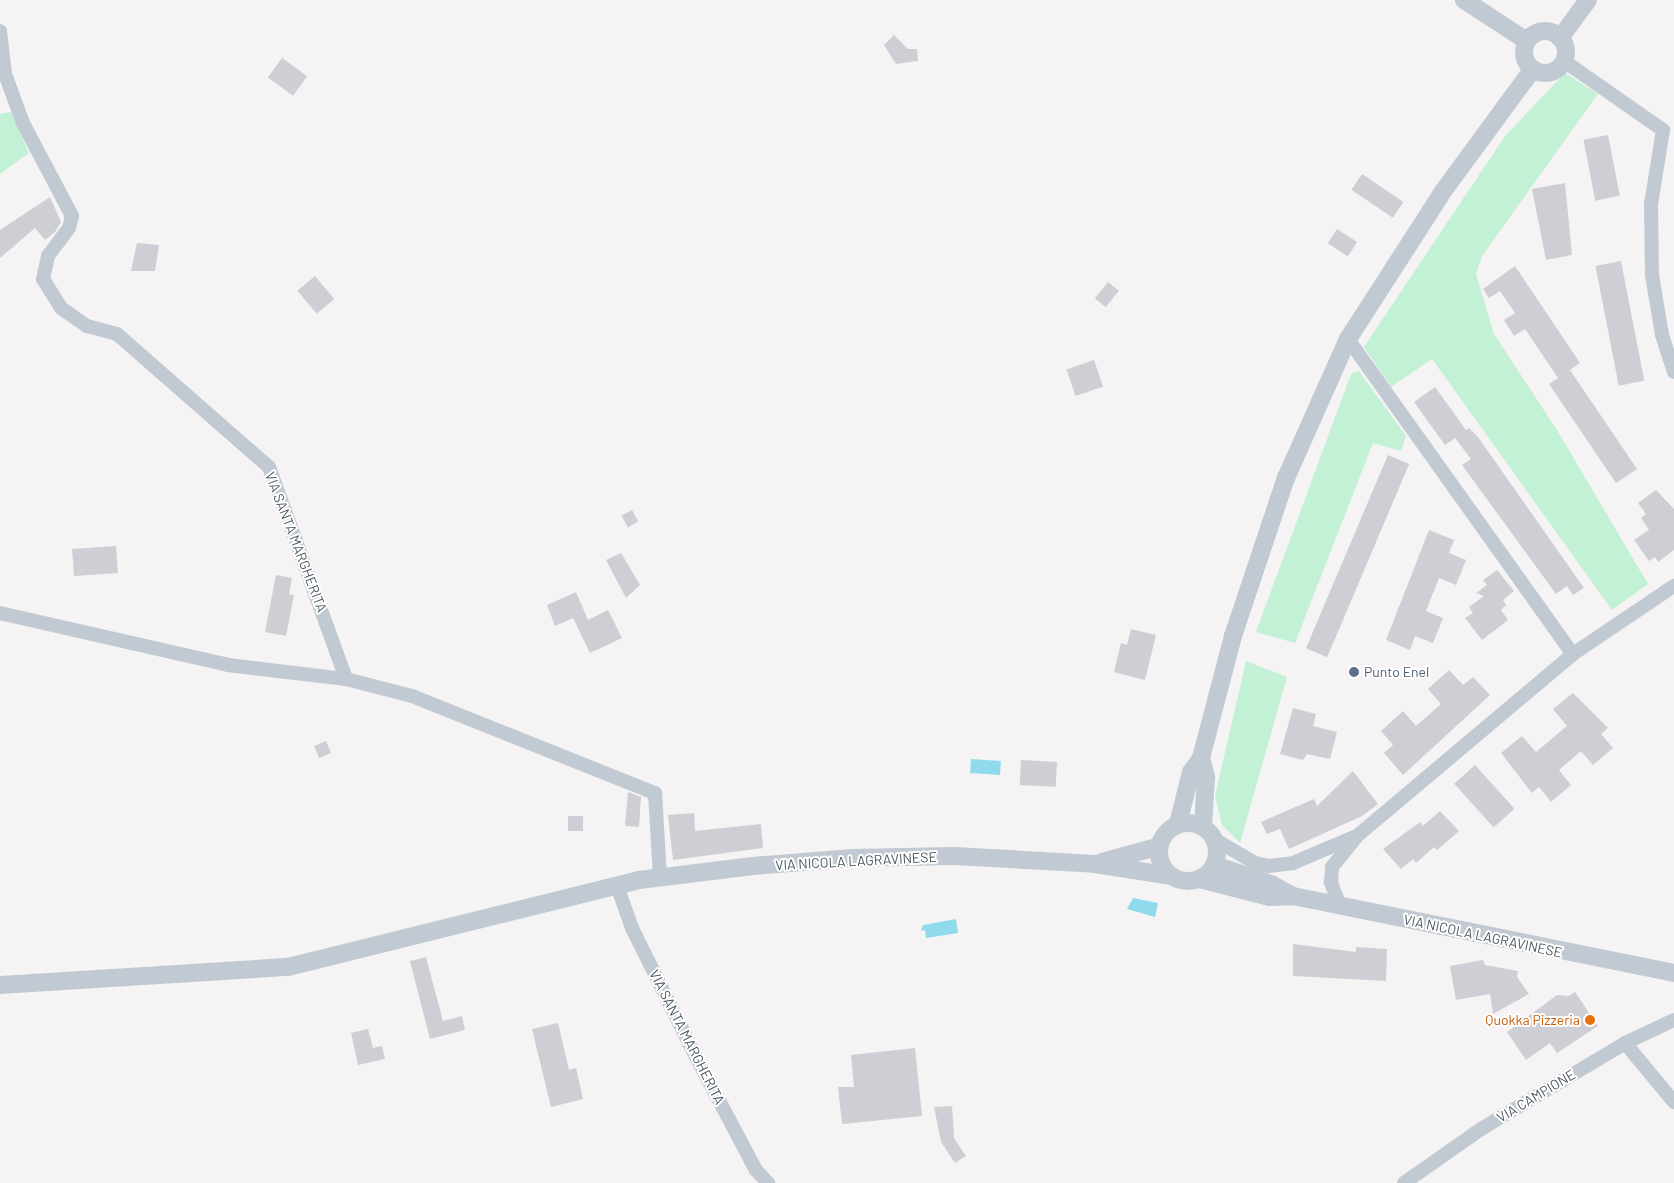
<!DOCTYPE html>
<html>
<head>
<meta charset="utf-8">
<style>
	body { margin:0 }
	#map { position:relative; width:1674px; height:1183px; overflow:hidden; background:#f5f3f3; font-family:Barlow,sans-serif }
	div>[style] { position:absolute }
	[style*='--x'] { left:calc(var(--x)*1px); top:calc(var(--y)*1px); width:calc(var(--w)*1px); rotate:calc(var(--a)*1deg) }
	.green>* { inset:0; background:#c3f1d5 }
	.water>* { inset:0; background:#90daee; transform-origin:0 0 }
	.building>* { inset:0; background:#cdcfd5; transform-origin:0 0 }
	.minor>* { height:14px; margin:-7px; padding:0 7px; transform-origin:7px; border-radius:7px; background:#c1cad2 }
	.tertiary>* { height:18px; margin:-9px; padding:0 9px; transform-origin:9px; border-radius:9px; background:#c1cad2 }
	.tertiary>.ring { margin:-9px; padding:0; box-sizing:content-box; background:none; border:18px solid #c1cad2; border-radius:50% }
	.dots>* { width:14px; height:14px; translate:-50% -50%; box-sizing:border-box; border:2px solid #fff; border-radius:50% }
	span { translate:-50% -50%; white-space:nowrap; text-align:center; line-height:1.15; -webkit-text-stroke:4px #fff; paint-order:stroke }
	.street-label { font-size:14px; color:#4a5661 }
	.service-label { font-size:14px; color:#4e5e75 }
	.left { translate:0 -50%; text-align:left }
	.food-label { font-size:14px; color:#c56008 }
	.right { translate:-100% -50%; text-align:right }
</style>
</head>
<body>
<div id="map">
	<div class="green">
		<i style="clip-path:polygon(1565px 73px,1598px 94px,1482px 256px,1476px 274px,1494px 334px,1557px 430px,1648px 584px,1612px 610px,1432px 359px,1391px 387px,1364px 347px,1505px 136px)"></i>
		<i style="clip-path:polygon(11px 112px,29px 153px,0 174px,0 114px)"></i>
		<i style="clip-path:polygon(1359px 371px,1406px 436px,1401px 451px,1373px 443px,1295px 643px,1256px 632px,1351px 374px)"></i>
		<i style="clip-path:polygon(1246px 661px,1287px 677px,1240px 843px,1222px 825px,1215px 796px)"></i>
	</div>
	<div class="water">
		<i style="left:971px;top:759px;width:30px;height:14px;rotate:4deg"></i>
		<i style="clip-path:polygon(1133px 898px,1158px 903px,1155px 917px,1127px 909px)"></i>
		<i style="clip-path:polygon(956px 919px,958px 933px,926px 938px,925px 930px,921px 931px,923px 925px)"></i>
	</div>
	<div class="building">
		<i style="clip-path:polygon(894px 35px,908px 49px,917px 49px,918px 61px,896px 64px,884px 45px)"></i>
		<i style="left:282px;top:58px;width:31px;height:24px;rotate:36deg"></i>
		<i style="left:1608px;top:135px;width:62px;height:25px;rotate:79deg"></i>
		<i style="left:1362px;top:174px;width:50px;height:19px;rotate:34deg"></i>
		<i style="clip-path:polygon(1565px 183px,1572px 255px,1546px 260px,1532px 189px)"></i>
		<i style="clip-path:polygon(50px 197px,61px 222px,55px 232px,45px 240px,35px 228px,0 258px,0 230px)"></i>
		<i style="left:1337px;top:229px;width:24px;height:17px;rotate:33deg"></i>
		<i style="clip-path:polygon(137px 243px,159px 245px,155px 271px,131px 271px)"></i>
		<i style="left:1621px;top:261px;width:122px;height:26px;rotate:79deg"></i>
		<i style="clip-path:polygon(1515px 266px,1580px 363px,1570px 370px,1637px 469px,1616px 483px,1549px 384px,1558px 378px,1525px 329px,1514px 336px,1504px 320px,1515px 313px,1500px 291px,1489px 298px,1483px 289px)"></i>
		<i style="left:315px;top:276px;width:30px;height:23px;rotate:50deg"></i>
		<i style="left:1108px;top:282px;width:14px;height:21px;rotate:39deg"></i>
		<i style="left:1094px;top:360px;width:28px;height:29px;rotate:71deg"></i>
		<i style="clip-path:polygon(1435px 387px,1466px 430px,1469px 428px,1478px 437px,1584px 588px,1573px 595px,1567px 586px,1556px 594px,1462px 465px,1471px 459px,1455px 438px,1445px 445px,1414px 402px)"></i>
		<i style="left:1388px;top:455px;width:23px;height:210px;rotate:23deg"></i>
		<i style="clip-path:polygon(1656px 490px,1674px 509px,1674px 550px,1658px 562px,1655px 557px,1649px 561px,1634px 540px,1649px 530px,1641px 518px,1646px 514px,1638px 503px)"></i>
		<i style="left:632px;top:510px;width:13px;height:12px;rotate:61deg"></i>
		<i style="clip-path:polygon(1429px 530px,1454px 540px,1449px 553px,1466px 560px,1456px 585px,1439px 578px,1426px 611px,1443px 618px,1433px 643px,1415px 636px,1410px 650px,1386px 640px)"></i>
		<i style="left:116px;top:546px;width:27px;height:44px;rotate:86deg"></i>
		<i style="clip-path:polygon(621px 553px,640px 585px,626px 598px,606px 560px)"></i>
		<i style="clip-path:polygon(1497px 570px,1514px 591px,1503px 600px,1506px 605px,1501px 610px,1508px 620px,1482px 640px,1465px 618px,1473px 613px,1469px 607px,1484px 596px,1476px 593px,1487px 585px,1483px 580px)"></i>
		<i style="clip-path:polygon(276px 575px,292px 578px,289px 594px,294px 595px,286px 636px,265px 632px)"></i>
		<i style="clip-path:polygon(576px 592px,588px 620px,608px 610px,622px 638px,590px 653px,573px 618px,555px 626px,547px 605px)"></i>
		<i style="clip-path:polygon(1131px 629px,1156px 635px,1145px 680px,1114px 672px,1121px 643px,1127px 645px)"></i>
		<i style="clip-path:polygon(1449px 670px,1463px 685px,1473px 677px,1490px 695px,1403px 775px,1384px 753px,1393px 745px,1381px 731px,1403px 711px,1416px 726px,1441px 704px,1428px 689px)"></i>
		<i style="clip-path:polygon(1573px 693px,1608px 728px,1601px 734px,1613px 748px,1593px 765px,1581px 751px,1559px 770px,1571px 785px,1551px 802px,1539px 787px,1532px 793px,1501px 753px,1522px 736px,1536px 752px,1567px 726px,1553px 709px)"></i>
		<i style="clip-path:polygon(1293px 708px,1316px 714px,1313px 726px,1337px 732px,1330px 759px,1307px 754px,1303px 760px,1280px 754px)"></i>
		<i style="left:326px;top:741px;width:13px;height:13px;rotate:67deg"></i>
		<i style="left:1021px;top:760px;width:36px;height:25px;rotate:3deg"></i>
		<i style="left:1475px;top:765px;width:59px;height:28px;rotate:48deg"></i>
		<i style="clip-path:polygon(1353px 771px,1378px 804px,1362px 816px,1289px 849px,1280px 829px,1267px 834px,1261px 822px,1314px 799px,1317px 806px)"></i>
		<i style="clip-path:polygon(628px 792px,641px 797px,639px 827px,625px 826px)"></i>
		<i style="clip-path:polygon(1440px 811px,1459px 831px,1437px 850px,1434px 847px,1416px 863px,1413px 859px,1401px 869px,1383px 849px,1420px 822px,1423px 826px)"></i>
		<i style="clip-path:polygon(694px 813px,695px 831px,761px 824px,763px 848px,673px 860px,668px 815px)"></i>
		<i style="left:568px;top:816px;width:15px;height:15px"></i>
		<i style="clip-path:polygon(1293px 944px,1356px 952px,1356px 947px,1387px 949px,1386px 981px,1293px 976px)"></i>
		<i style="clip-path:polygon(426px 957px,443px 1021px,462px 1016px,465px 1030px,430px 1039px,410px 961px)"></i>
		<i style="clip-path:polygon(1483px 960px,1485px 965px,1518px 971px,1517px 977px,1529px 994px,1493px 1014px,1490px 994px,1456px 1000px,1450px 966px)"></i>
		<i style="clip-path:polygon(1575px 992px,1598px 1026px,1557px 1053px,1550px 1043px,1526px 1060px,1507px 1032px,1557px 995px,1569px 996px)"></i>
		<i style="clip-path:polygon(558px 1023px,569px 1070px,576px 1068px,583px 1099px,551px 1107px,532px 1029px)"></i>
		<i style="clip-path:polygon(368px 1029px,373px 1048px,382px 1046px,385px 1059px,358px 1065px,351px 1033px)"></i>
		<i style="clip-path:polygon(915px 1048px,922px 1116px,842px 1124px,838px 1087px,854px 1087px,851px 1055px)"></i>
		<i style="clip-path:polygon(952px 1106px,954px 1138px,966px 1156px,955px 1163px,941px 1142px,934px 1107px)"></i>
	</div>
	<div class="minor">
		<i style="--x:0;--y:31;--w:43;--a:83.4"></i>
		<i style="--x:5;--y:74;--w:52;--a:69.8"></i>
		<i style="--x:23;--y:123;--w:105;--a:62.2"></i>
		<i style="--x:72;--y:216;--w:12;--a:104"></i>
		<i style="--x:69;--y:228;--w:35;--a:127"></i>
		<i style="--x:48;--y:256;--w:24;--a:102"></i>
		<i style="--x:43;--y:279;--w:34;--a:58"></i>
		<i style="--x:61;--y:308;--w:32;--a:35"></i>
		<i style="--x:87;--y:326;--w:31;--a:15"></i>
		<i style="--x:117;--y:334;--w:202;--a:41.2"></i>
		<i style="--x:269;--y:467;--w:226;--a:70"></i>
		<i style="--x:346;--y:679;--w:68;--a:14.4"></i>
		<i style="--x:412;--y:696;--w:262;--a:21.8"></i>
		<i style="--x:655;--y:793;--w:83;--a:86.6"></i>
		<i style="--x:1564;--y:61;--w:121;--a:34.9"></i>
		<i style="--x:1663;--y:130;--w:75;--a:99.2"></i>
		<i style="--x:1651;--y:204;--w:71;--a:89.2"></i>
		<i style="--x:1652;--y:275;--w:61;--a:80.5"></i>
		<i style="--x:1662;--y:335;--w:39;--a:72"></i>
		<i style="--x:1348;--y:339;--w:387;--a:54.5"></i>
		<i style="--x:0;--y:613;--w:234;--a:12.8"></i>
		<i style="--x:228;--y:665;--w:119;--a:6.8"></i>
		<i style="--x:1214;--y:839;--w:48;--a:30.3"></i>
		<i style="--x:1255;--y:863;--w:14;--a:12"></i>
		<i style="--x:1269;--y:866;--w:24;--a:-7"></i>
		<i style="--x:1293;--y:863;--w:66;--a:-23.1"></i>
		<i style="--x:617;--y:886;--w:45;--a:70.3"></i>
		<i style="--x:632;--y:928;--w:142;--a:63.6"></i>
		<i style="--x:695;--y:1055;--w:130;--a:62.1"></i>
		<i style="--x:756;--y:1170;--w:18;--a:47"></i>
		<i style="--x:1340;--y:906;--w:26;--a:-111"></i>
		<i style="--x:1331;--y:882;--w:15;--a:-86"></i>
		<i style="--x:1332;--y:867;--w:40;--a:-51"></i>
		<i style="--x:1357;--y:836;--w:282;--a:-40.1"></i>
		<i style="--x:1573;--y:654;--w:122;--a:-34"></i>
		<i style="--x:1625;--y:1043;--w:77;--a:50.3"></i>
		<i style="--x:1404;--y:1183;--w:94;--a:-35"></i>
		<i style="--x:1481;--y:1129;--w:168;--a:-30.8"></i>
		<i style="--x:1625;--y:1043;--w:54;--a:-25.1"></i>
	</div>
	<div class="tertiary">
		<i style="--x:1464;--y:0;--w:75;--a:33.1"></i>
		<i class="ring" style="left:1524px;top:31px;width:24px;height:24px"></i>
		<i style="--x:1560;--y:38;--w:47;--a:-53.6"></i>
		<i style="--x:1201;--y:758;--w:20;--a:75"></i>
		<i style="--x:1206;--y:777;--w:49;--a:93.5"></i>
		<i class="ring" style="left:1159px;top:823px;width:40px;height:40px"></i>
		<i style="--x:1178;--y:824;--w:54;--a:-76"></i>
		<i style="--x:1191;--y:772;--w:17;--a:-54"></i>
		<i style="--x:1201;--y:758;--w:126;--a:-75.3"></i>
		<i style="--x:1233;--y:636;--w:167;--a:-71.5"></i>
		<i style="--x:1286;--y:478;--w:152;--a:-66"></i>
		<i style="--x:1348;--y:339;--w:177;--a:-57.2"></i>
		<i style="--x:1444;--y:190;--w:149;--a:-53.7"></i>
		<i style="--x:1102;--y:862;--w:60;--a:-15.4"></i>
		<i style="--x:1215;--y:865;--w:61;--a:19"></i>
		<i style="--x:1273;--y:885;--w:23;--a:29"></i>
		<i style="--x:1199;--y:879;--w:73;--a:14.2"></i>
		<i style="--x:1270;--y:897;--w:23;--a:-2"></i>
		<i style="--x:1293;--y:896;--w:389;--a:11.4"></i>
		<i style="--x:0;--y:985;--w:289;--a:-3.6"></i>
		<i style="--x:288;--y:967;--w:362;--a:-13.9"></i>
		<i style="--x:639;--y:880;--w:115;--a:-7"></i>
		<i style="--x:753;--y:866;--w:100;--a:-4.6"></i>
		<i style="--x:853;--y:858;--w:101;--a:-1.1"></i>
		<i style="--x:954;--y:856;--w:141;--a:3.2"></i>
		<i style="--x:1095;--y:864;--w:78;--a:8.9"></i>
	</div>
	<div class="dots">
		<i style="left:1354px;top:672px;background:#5c6f8a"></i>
		<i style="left:1590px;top:1020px;background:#e8710a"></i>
	</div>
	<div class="street-label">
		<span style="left:296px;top:542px;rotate:69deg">VIA SANTA MARGHERITA</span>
		<span style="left:856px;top:861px;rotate:-3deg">VIA NICOLA LAGRAVINESE</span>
		<span style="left:1483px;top:936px;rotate:12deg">VIA NICOLA LAGRAVINESE</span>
		<span style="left:687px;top:1037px;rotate:63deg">VIA SANTA MARGHERITA</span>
		<span style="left:1536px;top:1096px;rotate:-31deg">VIA CAMPIONE</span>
	</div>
	<div class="service-label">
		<span class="left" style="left:1364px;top:672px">Punto Enel</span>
	</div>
	<div class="food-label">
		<span class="right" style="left:1580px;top:1020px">Quokka Pizzeria</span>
	</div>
</div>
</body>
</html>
